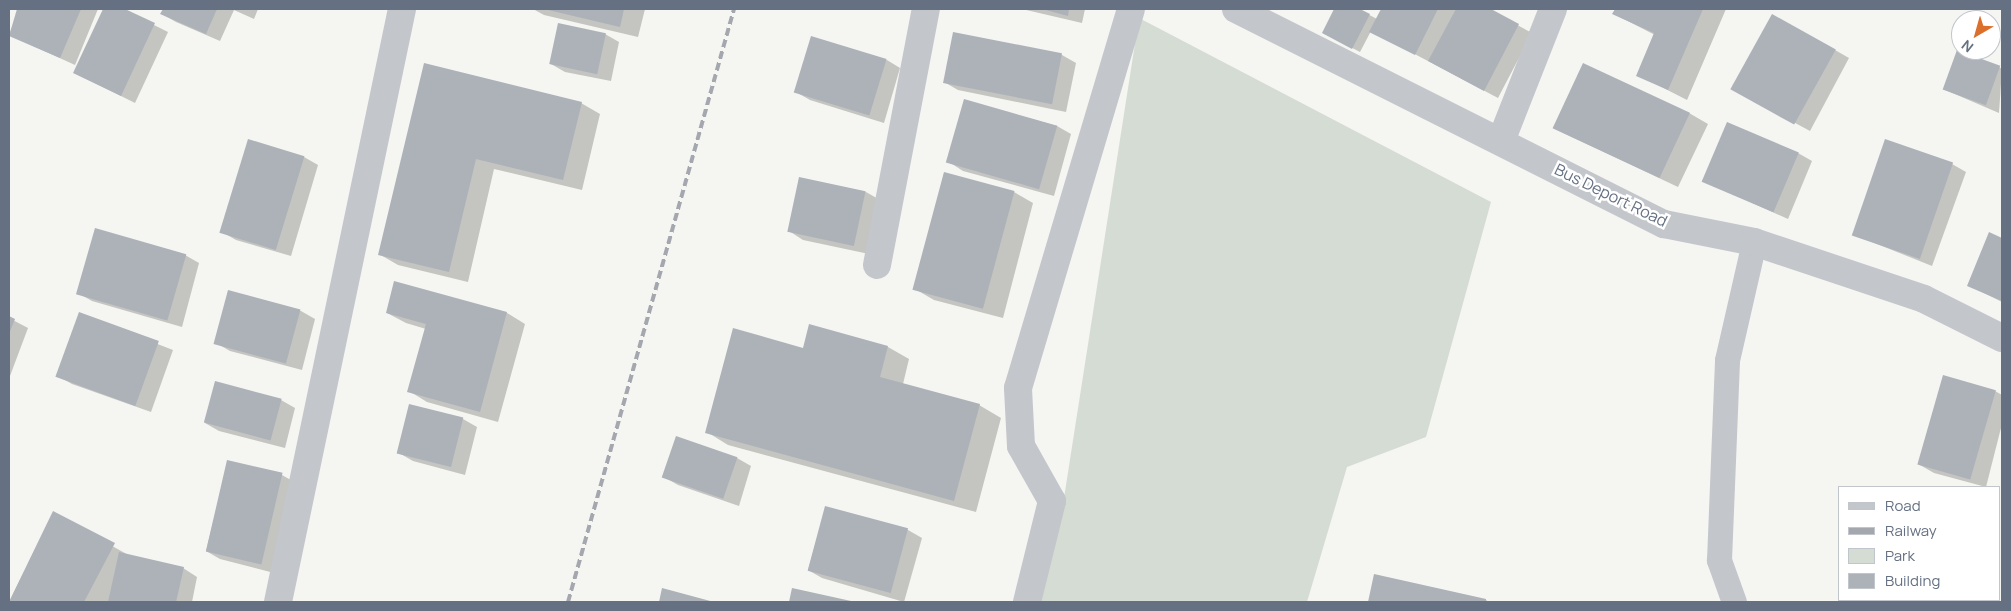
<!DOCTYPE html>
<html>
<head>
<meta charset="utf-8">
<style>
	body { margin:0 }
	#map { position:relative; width:2011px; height:611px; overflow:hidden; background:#f5f5f2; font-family:Manrope,sans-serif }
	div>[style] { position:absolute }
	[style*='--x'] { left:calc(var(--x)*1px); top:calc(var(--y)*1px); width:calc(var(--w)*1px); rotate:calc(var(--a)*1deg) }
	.green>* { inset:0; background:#d5dcd3 }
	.shadow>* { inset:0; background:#0003 }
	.building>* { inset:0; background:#acb2b8; transform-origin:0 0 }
	.service>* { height:25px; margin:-12.5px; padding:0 12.5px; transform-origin:12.5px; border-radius:12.5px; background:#c3c6ca }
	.minor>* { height:28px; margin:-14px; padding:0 14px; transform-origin:14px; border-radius:14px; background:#c3c6ca }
	.rail>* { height:4px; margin-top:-2px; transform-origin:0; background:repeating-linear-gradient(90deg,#a4a8ae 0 8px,transparent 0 12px) }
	span { translate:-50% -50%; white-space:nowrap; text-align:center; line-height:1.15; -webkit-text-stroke:5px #fff; paint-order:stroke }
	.street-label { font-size:16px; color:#657182 }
	.frame { position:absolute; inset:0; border:10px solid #657182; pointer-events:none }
	.legend { position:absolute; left:1838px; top:486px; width:162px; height:115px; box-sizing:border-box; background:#fff; border:1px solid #c1c6cd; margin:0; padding:6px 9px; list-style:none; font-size:15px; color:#657182 }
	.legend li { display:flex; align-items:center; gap:10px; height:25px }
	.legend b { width:25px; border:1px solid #c1c6cd }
	.north { position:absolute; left:1951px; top:10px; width:50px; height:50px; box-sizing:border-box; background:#fff; border:1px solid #c1c6cd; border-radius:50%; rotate:218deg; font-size:14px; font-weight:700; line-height:20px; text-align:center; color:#657182 }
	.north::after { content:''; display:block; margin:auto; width:18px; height:22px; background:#dc6f2b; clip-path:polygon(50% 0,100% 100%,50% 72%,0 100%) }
</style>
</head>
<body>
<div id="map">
	<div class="green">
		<i style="clip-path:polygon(1139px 18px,1491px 202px,1426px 437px,1347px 467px,1307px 602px,1037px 602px,1064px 498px)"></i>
	</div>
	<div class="shadow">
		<i style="clip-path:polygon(19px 9px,98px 9px,75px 65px,9px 35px)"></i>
		<i style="clip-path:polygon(105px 9px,122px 9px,168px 32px,135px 103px,75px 73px)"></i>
		<i style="clip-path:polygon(164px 9px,258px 9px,254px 19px,234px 10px,220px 41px,176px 22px,162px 14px)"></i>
		<i style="clip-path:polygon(533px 9px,645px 9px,638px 37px,544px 15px)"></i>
		<i style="clip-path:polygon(1022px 9px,1085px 9px,1082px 23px)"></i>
		<i style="clip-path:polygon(1336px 9px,1358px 9px,1377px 19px,1382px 9px,1488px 9px,1532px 33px,1498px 98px,1371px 31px,1360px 52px,1331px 37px,1323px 33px)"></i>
		<i style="clip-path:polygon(1616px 9px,1726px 9px,1687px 100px,1638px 75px,1655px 35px,1614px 14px)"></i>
		<i style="clip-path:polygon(954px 33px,1062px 55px,1076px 63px,1066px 112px,958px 90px,944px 82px)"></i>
		<i style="clip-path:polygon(605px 34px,619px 42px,611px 81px,565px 72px,551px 64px)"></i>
		<i style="clip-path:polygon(1835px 50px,1849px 58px,1810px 131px,1747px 97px)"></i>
		<i style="clip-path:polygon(887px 60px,900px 68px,884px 123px,810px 100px,796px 92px)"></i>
		<i style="clip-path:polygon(425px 65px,581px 103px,600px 114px,582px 190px,494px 169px,468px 282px,398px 265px,379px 254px)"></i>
		<i style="clip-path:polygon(1999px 67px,2002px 69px,1999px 113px,1943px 89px)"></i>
		<i style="clip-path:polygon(965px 101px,1057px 126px,1071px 134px,1054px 196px,963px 171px,949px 162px)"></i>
		<i style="clip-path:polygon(1689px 113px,1708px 124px,1678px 187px,1555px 129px)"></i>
		<i style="clip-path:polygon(1798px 153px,1812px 161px,1788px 219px,1703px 181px)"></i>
		<i style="clip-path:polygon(304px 157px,318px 165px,291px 256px,236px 240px,222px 232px)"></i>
		<i style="clip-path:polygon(1952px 164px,1966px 172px,1932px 266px,1852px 234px)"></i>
		<i style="clip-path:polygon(944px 174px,1014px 192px,1033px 203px,1003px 318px,934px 300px,915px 289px)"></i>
		<i style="clip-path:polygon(800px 178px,866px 192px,880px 200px,869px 254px,803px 240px,789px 231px)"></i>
		<i style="clip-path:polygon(1989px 234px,2002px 239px,2002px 302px,1968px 285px)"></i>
		<i style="clip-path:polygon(185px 255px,199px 263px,182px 327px,92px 301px,78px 293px)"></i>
		<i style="clip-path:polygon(229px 292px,301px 311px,315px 319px,302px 370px,230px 351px,216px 343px)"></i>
		<i style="clip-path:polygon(387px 313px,507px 313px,525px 324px,498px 422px,427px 402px,409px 391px,426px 329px,406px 323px)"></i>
		<i style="clip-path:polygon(80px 314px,173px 350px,151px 412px,72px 384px,58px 376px)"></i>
		<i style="clip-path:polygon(9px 318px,28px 328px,10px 376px,9px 375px)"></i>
		<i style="clip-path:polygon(810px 326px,888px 347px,909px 359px,903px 384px,979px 405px,1001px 418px,976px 512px,728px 445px,707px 432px,804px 349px)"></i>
		<i style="clip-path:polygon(1995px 391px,2002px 395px,2002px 424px,1986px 487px,1934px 473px,1920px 465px)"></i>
		<i style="clip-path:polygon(281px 400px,295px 408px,285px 448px,219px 431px,205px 423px)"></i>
		<i style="clip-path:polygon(410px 405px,463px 419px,477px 427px,465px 475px,413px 461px,399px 453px)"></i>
		<i style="clip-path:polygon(737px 458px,751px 466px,739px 506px,678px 485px,664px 477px)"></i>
		<i style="clip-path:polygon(228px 462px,282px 475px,296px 483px,274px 573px,220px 559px,206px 551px)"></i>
		<i style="clip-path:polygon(826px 507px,908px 530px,922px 538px,904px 602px,822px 578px,808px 570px)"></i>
		<i style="clip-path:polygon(53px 513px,132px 557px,183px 568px,197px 577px,192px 602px,9px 602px)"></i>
		<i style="clip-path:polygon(1375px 576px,1486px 600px,1489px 602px,1370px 602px)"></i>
		<i style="clip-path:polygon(663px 589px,711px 602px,660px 602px)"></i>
		<i style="clip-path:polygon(793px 590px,849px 602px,791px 602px)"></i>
		<i style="clip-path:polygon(1903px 600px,1981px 600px,1903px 602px)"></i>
	</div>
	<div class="building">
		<i style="clip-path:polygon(17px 9px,81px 9px,60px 58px,9px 36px)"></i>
		<i style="clip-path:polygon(103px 9px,125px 9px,155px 23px,121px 96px,73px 73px)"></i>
		<i style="clip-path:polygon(163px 9px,217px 9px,206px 34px,160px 14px)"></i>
		<i style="clip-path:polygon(544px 9px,624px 9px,620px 27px)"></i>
		<i style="clip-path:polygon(1042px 9px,1069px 9px,1068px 16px)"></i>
		<i style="clip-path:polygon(1334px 9px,1360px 9px,1370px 14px,1352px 49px,1322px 33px)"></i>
		<i style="clip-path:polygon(1381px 9px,1438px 9px,1415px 55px,1369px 32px)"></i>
		<i style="clip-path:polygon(1456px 9px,1491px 9px,1519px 24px,1484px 91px,1428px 61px)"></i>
		<i style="clip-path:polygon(1615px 9px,1703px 9px,1668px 90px,1636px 76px,1654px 33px,1612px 14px)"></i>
		<i style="left:1772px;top:14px;width:73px;height:86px;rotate:29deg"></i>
		<i style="left:558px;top:23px;width:49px;height:42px;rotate:12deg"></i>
		<i style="left:953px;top:32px;width:111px;height:52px;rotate:11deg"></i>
		<i style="left:811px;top:36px;width:79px;height:59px;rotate:17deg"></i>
		<i style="left:1957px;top:50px;width:46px;height:42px;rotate:20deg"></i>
		<i style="clip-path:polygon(424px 63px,582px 102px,563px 180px,476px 159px,449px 272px,378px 255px)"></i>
		<i style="left:1583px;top:63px;width:118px;height:72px;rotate:25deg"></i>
		<i style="left:964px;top:99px;width:97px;height:66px;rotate:16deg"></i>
		<i style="left:1727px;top:122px;width:78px;height:65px;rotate:23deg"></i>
		<i style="left:248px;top:139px;width:59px;height:98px;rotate:17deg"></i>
		<i style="left:1885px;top:139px;width:72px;height:102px;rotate:19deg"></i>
		<i style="left:944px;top:172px;width:73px;height:122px;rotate:15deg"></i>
		<i style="left:799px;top:177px;width:68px;height:56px;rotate:12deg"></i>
		<i style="left:95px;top:228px;width:95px;height:69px;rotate:16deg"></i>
		<i style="clip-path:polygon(1989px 232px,2002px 238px,2002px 301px,1967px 286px)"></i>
		<i style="clip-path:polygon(394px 281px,507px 312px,480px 412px,407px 392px,426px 324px,386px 313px)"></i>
		<i style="left:228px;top:290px;width:75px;height:56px;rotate:15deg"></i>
		<i style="left:79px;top:312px;width:85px;height:69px;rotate:20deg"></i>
		<i style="clip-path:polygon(9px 316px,15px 319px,9px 334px)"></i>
		<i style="clip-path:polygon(809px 324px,888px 346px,880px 377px,980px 404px,954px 501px,705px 433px,733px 328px,803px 348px)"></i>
		<i style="left:1943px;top:375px;width:55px;height:93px;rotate:16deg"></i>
		<i style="left:215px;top:381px;width:69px;height:43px;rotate:15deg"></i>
		<i style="left:409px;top:404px;width:56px;height:51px;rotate:14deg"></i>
		<i style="left:676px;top:436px;width:65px;height:44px;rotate:19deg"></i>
		<i style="left:227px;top:460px;width:57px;height:94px;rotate:13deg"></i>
		<i style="left:825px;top:506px;width:86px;height:67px;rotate:15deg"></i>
		<i style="clip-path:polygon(53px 511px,115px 543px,84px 602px,9px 602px)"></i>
		<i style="clip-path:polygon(119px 552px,184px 567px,176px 602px,108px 602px)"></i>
		<i style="clip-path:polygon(1374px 574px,1486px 599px,1486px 602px,1368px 602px)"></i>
		<i style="clip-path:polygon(662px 588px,714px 602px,659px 602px)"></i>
		<i style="clip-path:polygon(792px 588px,851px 601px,851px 602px,789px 602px)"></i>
		<i style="clip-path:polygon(1902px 600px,1965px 600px,1901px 602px)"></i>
	</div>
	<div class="service">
		<i style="--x:1734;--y:602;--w:45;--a:-109.7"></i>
		<i style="--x:1719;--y:560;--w:200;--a:-87.7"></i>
		<i style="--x:1727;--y:360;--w:121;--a:-77.1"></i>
	</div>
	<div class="minor">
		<i style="--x:1236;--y:9;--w:479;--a:26.7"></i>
		<i style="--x:1664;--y:224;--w:92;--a:11.3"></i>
		<i style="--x:1754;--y:242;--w:179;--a:18.5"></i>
		<i style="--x:1924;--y:299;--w:87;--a:26.6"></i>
		<i style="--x:1501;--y:141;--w:142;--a:-68.5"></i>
		<i style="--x:877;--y:265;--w:261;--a:-79.2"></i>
		<i style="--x:278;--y:602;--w:606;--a:-78.19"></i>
		<i style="--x:1027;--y:602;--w:104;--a:-76.1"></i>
		<i style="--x:1052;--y:501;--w:63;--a:-119.4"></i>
		<i style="--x:1021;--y:446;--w:58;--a:-93"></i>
		<i style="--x:1018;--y:388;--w:395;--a:-73.4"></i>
	</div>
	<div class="rail">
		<i style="--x:568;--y:602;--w:616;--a:-74.36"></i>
	</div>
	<div class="street-label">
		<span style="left:1611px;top:195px;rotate:26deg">Bus Deport Road</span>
	</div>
	<div class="frame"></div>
	<ul class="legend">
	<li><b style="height:6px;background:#c3c6ca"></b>Road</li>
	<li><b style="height:6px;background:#a4a8ae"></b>Railway</li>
	<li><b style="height:14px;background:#d5dcd3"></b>Park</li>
	<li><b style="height:14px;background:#acb2b8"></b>Building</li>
	</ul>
	<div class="north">N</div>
</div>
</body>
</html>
